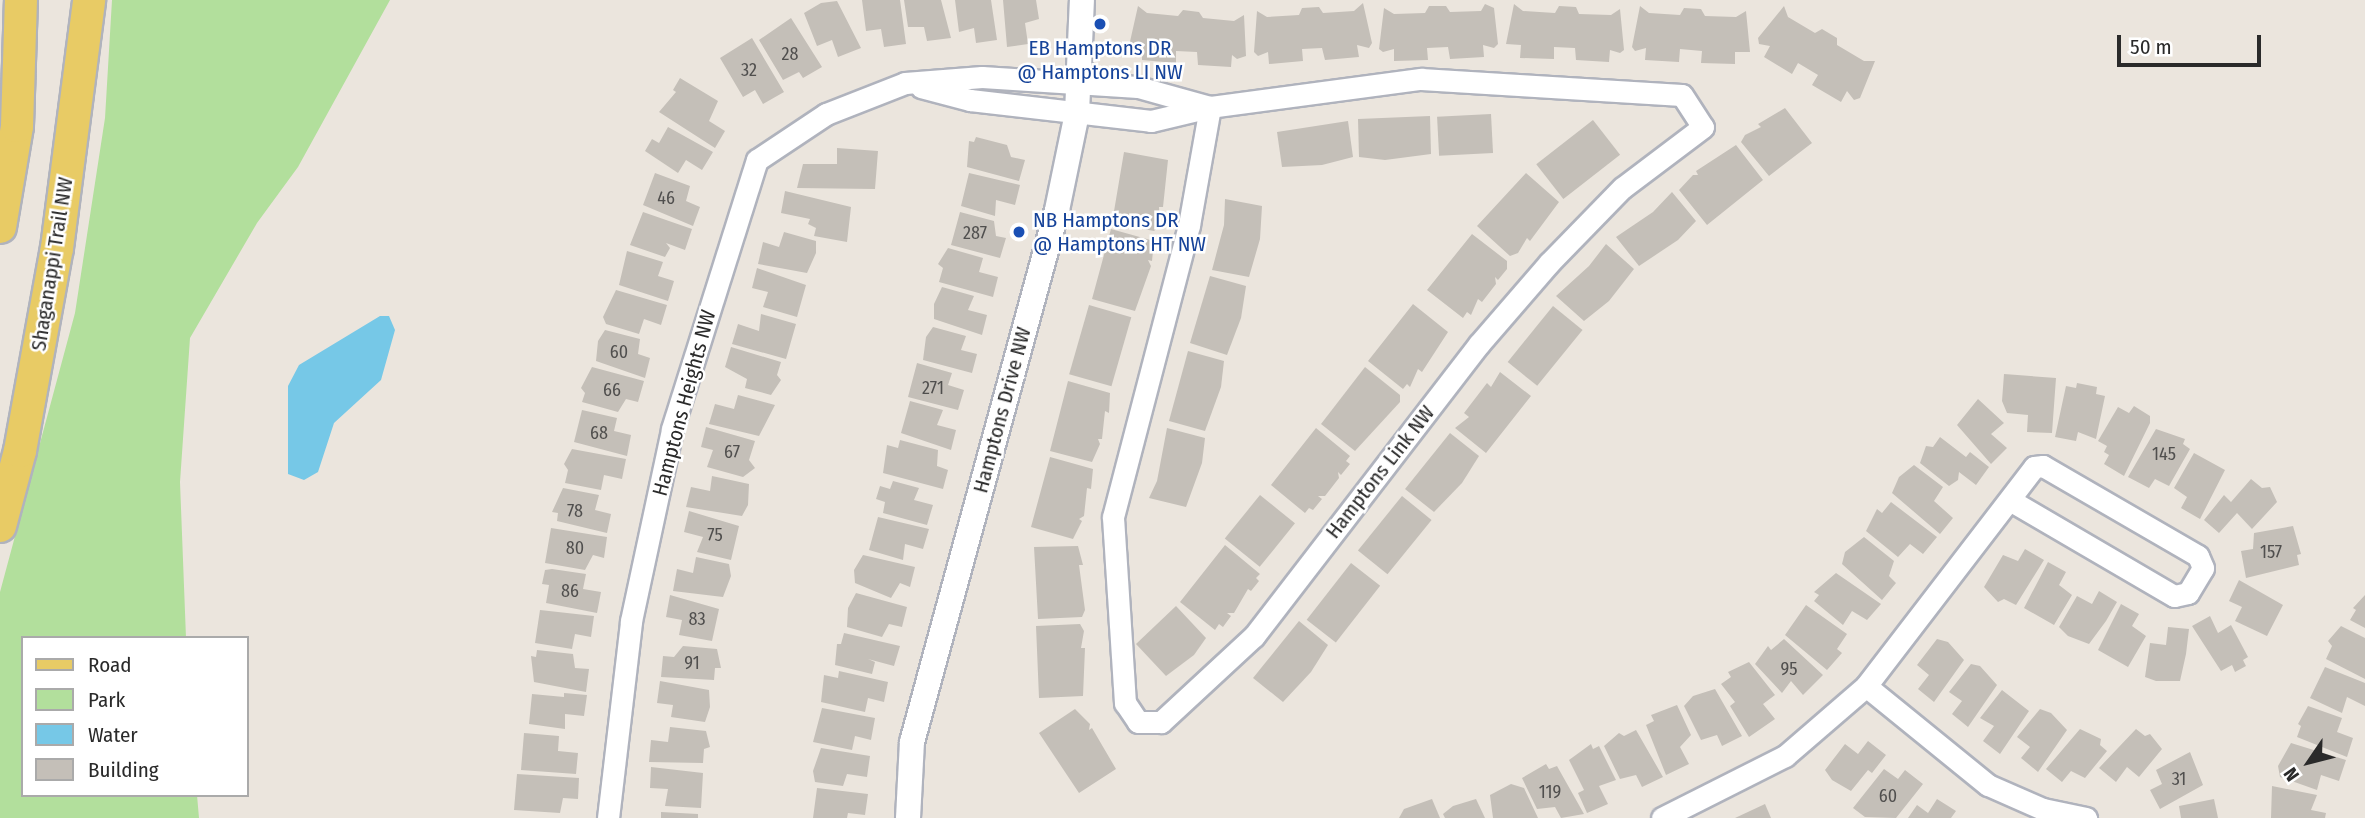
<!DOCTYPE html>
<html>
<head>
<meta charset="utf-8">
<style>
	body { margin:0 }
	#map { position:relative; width:2365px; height:818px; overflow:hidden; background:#ebe5dd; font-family:"Fira Sans Condensed",sans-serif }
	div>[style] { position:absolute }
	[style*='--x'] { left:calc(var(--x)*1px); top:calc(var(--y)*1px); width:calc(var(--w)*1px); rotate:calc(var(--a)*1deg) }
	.green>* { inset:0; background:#b2df9c }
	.water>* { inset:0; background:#76c8e7 }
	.building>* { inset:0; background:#c4bfb8; transform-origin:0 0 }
	.roads { filter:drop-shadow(2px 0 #b0b3bd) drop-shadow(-2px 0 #b0b3bd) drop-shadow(0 2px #b0b3bd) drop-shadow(0 -2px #b0b3bd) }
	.minor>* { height:21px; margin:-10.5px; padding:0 10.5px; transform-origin:10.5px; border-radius:10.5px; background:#fff }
	.tertiary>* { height:24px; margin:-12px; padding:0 12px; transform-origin:12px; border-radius:12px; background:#fff }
	.primary>* { height:32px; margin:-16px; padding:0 16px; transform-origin:16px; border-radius:16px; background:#e8cb65 }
	.dots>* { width:19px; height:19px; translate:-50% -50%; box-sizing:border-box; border:4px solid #fff; border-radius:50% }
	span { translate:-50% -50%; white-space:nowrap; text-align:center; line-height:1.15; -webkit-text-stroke:5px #fff; paint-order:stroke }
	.number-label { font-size:18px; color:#504f4e }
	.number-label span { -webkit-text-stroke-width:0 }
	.transit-label { font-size:21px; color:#164399 }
	.left { translate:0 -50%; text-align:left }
	.street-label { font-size:21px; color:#2a2a2a }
	.legend { position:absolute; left:21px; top:636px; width:228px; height:161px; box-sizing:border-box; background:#fff; border:2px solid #aaa; margin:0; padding:9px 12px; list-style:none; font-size:21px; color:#2a2a2a }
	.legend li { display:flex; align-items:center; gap:14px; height:35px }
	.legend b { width:35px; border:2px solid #aaa }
	.north { position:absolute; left:2274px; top:727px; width:70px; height:70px; -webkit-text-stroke:5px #fff; paint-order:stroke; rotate:235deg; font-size:19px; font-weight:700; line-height:28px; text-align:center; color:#2a2a2a }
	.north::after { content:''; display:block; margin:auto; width:24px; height:32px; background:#2a2a2a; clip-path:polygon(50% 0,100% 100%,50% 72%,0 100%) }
	.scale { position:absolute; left:2117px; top:35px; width:144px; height:32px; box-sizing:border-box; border:4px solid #2a2a2a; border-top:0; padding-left:9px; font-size:21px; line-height:24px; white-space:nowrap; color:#2a2a2a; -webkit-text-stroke:5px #fff; paint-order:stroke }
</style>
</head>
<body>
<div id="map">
	<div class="green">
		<i style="clip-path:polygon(112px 0,390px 0,298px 167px,257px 223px,190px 338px,180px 482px,186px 638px,23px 638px,23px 795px,197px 795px,199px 818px,0 818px,0 592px,75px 313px,105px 118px)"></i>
	</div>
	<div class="water">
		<i style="clip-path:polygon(380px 316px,389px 316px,395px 330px,381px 380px,334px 423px,318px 472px,304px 480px,288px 474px,288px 386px,299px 365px)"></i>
	</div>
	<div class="building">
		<i style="clip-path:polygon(862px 0,900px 0,906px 44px,884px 47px,881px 29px,866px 31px)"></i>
		<i style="clip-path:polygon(904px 0,941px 0,951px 38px,927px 41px,924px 27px,908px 27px)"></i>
		<i style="clip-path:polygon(955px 0,991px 0,997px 40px,976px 43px,974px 28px,959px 32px)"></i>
		<i style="clip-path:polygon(1003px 0,1036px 0,1039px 19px,1025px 23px,1028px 44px,1007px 47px)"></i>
		<i style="clip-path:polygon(837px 1px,861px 48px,838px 57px,832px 40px,817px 46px,804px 13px,821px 3px)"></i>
		<i style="clip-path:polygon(1363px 3px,1372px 43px,1369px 48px,1357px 45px,1359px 57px,1325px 60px,1322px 48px,1302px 49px,1303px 61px,1269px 64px,1268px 52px,1258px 56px,1254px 52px,1257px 11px,1267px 17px,1299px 15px,1302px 8px,1319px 7px,1323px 13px,1354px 11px)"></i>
		<i style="clip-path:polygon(1485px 4px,1494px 8px,1498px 44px,1494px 48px,1483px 45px,1484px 57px,1450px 59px,1448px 47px,1427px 48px,1428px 60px,1394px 61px,1394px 49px,1383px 52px,1379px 49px,1384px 8px,1394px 14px,1425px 13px,1429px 6px,1446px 6px,1450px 12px,1481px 11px)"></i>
		<i style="clip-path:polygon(1514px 4px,1523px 11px,1555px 13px,1559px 6px,1576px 7px,1579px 14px,1611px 15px,1620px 9px,1624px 50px,1620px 53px,1610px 50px,1609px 62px,1576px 60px,1575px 48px,1554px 47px,1554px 59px,1520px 58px,1521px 45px,1506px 44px)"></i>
		<i style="clip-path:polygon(1138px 6px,1147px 13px,1178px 16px,1183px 10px,1199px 12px,1203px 18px,1234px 21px,1244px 15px,1246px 56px,1237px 59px,1232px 55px,1231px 67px,1198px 65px,1197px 52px,1176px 51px,1176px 63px,1142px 60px,1142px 48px,1132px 50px,1129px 46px)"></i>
		<i style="clip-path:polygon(1640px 6px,1649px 13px,1680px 15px,1684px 8px,1701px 9px,1705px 16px,1736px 17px,1746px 11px,1750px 52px,1735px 52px,1735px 64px,1701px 63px,1702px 51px,1680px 49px,1679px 62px,1645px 60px,1646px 48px,1635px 51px,1632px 47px)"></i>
		<i style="clip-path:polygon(1784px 6px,1788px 17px,1815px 33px,1822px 29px,1837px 38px,1837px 45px,1864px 61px,1875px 61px,1860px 98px,1854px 100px,1847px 91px,1841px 102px,1812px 85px,1818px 75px,1798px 63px,1792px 74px,1764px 57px,1770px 46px,1759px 44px,1758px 38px)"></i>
		<i style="clip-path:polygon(791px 18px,822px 67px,803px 78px,799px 72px,783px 80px,759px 40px)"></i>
		<i style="clip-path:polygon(752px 38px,784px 92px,763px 104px,755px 90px,743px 97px,720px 58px)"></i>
		<i style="clip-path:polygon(680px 78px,718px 101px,709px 121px,725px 131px,715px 148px,659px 112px,676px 92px,673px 90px)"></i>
		<i style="clip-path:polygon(1785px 108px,1812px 143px,1769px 176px,1741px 142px,1745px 135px,1761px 127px,1758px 124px)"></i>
		<i style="left:1491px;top:114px;width:39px;height:54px;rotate:87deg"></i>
		<i style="clip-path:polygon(1430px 116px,1431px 154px,1385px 160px,1359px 157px,1358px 119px)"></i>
		<i style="left:1593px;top:120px;width:44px;height:72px;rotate:52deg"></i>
		<i style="clip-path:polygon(1348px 121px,1353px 157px,1322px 165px,1282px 167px,1277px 132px)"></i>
		<i style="clip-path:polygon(668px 127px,713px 152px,702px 170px,686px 160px,678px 173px,645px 151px,652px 139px,659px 143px)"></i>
		<i style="clip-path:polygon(976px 137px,1007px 145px,1011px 157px,1025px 160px,1019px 181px,967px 167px,969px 141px,974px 142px)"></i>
		<i style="clip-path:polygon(1736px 145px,1763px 180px,1707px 225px,1679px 190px,1693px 175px,1698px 175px,1696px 171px)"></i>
		<i style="clip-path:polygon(837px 148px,878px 151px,875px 189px,797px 188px,803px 164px,837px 164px)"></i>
		<i style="clip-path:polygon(1124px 152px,1168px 160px,1163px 207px,1159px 207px,1160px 225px,1154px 231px,1112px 223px)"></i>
		<i style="clip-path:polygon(655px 173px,690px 186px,686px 201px,700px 207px,693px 226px,643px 205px)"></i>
		<i style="clip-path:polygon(969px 173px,1020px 185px,1015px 205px,996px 200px,995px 216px,961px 206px)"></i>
		<i style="clip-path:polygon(1526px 173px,1559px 202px,1530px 241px,1527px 238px,1518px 253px,1510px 256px,1477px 226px)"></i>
		<i style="clip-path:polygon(785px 191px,851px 207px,847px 242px,814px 236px,816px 228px,808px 224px,810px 219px,781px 213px)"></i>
		<i style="clip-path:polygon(1672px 192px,1696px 221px,1678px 240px,1639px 266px,1616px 237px,1653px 212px)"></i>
		<i style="clip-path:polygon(1225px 199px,1262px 206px,1260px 239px,1249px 277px,1212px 270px,1224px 225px)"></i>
		<i style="clip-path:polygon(643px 212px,692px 229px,685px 250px,666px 243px,670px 248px,665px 257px,630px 245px)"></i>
		<i style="clip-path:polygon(960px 212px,994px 221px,996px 236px,1006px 238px,1000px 258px,951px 245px)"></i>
		<i style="clip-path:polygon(1111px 229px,1154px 241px,1152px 261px,1148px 260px,1151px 266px,1135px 311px,1092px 299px)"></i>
		<i style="clip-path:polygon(784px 232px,816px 241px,816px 253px,807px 273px,758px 264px,763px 242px,779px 247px)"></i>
		<i style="clip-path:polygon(1472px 234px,1507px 261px,1507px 269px,1498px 280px,1495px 277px,1496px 284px,1482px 302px,1478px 299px,1471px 315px,1467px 312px,1463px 318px,1427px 290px)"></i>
		<i style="clip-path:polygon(1606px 244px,1634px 269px,1609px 301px,1584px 321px,1556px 296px,1589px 266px)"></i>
		<i style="clip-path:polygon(948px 248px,983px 258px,979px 272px,998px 277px,993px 297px,939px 282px,943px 268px,938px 264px)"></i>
		<i style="clip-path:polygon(627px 251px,663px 262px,658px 276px,674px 281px,668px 301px,619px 285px)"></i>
		<i style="clip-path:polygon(757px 268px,806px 285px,797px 317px,763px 307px,768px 292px,752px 288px)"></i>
		<i style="clip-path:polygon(1210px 276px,1246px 286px,1241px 318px,1227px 355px,1190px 343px)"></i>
		<i style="clip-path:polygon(942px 287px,974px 296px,968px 310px,987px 315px,982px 335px,934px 319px,934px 304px)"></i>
		<i style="clip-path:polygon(616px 290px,667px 305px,661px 325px,644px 319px,639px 334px,606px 324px,603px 317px)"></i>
		<i style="clip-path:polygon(1413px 304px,1448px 332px,1422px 372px,1418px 369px,1410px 387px,1407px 384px,1403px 389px,1368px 361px)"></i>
		<i style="left:1089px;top:305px;width:44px;height:72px;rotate:16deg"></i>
		<i style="left:1553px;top:306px;width:38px;height:72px;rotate:39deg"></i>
		<i style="clip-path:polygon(761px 314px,796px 324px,786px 359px,732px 344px,738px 324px,759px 331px)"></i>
		<i style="clip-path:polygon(933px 327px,966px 336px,961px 350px,977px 354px,972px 373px,923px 360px,926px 337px)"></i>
		<i style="clip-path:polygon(605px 330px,640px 339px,638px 354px,650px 358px,645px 378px,596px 361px,598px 341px)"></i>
		<i style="clip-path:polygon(731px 347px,781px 362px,777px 375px,781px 380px,771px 395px,745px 388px,747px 379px,725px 367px)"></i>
		<i style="clip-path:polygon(1188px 351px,1224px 361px,1221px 387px,1205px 431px,1169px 421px)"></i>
		<i style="clip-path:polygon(917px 363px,952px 373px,948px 385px,964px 390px,958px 410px,908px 397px)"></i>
		<i style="clip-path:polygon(592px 367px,644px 381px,638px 402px,626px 399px,618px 412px,582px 402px,585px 393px,581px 388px)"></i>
		<i style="clip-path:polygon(1365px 367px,1400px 395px,1400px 402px,1355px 451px,1321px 424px)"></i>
		<i style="clip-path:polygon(1500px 372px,1531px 396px,1486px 453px,1455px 428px,1469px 417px,1464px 413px,1487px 383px,1491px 387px)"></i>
		<i style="clip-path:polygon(2004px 374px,2056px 378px,2052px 433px,2027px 432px,2028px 415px,2007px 413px,2002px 401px)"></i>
		<i style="clip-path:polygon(1068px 381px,1110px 393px,1109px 413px,1105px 411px,1102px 439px,1098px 439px,1100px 444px,1092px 462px,1050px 451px)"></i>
		<i style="clip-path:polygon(2077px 383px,2097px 387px,2096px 394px,2105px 396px,2096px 439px,2078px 432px,2076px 441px,2055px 437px,2066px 386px,2076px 388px)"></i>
		<i style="clip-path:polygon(738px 395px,775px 405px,759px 436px,709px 424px,715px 404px,734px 409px)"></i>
		<i style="clip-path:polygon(1978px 399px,2004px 423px,1991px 434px,2007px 448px,1991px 464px,1957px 425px)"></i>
		<i style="clip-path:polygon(910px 401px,943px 410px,937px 425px,956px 430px,951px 450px,901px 433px)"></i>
		<i style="clip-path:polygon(2134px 406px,2150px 416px,2150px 423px,2124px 476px,2104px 464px,2109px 455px,2104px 452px,2107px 446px,2098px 441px,2118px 407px,2129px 413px)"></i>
		<i style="clip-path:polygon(582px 410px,617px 418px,614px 431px,631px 435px,627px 456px,574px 442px)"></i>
		<i style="clip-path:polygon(706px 427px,755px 441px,749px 460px,755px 468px,743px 477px,707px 467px,713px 450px,701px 447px)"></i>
		<i style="clip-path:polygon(1167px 428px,1205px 438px,1202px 463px,1186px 507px,1149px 498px,1157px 481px)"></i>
		<i style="clip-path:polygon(1316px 428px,1350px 456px,1346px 461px,1350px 464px,1341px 475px,1338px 472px,1339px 478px,1325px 496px,1318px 496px,1322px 499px,1313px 510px,1309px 508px,1305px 513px,1271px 485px)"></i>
		<i style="clip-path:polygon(2156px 429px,2185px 439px,2183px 444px,2190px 449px,2169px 486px,2155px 479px,2149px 488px,2128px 477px)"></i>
		<i style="clip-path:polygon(1450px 433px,1479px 456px,1462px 483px,1434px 512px,1405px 489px)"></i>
		<i style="clip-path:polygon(1940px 437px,1966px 457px,1970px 452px,1989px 467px,1976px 485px,1959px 472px,1958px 480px,1949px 486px,1920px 463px,1926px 446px,1933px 447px)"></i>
		<i style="clip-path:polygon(900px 440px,938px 450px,937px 466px,948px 470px,943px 489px,883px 473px,887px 445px,898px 448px)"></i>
		<i style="clip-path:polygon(572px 449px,626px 459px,622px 479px,604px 475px,601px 490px,565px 483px,568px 470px,564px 464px)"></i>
		<i style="clip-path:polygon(2194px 453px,2225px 470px,2200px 519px,2181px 508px,2187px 497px,2174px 488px)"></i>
		<i style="clip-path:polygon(1050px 457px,1093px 469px,1091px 489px,1087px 488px,1084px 516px,1079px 519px,1082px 521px,1073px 539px,1031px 527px)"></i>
		<i style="clip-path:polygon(1914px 465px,1943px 487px,1934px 501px,1953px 518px,1940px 534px,1892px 493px,1899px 477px)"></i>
		<i style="clip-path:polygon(712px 476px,749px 484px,748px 505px,742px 516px,686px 507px,691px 487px,710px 491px)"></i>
		<i style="clip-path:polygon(2251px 479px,2262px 488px,2270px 487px,2277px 502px,2252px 529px,2237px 513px,2219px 533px,2204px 520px,2224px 495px,2231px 502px)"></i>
		<i style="clip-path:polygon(893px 481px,919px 488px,914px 500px,933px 505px,927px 525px,883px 513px,885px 502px,876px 499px,880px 486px,890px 489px)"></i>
		<i style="clip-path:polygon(563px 488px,599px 495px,595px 510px,611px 514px,607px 533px,557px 521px,558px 513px,552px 512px)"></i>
		<i style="left:1260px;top:495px;width:45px;height:56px;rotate:39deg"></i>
		<i style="left:1402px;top:496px;width:38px;height:70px;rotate:39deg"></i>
		<i style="clip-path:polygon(1891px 502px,1937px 537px,1923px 554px,1910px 544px,1898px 557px,1866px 531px,1877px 509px,1882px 513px)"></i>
		<i style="clip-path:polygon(689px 511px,739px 526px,731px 560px,697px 552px,703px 537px,684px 532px)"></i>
		<i style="clip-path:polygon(878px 517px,929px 529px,923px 549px,905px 544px,903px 560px,869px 550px)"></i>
		<i style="clip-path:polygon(2293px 526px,2301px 554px,2297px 555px,2299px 565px,2246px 578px,2241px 551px,2253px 549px,2254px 533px)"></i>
		<i style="clip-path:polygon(551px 528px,607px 537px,604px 558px,593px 555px,585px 570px,545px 563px)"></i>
		<i style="clip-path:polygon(1864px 537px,1894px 561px,1889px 576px,1896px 583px,1882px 600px,1842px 564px,1845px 552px)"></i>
		<i style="clip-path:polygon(1225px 545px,1260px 574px,1256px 578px,1259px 581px,1251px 591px,1248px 589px,1234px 613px,1227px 613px,1231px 616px,1223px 627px,1219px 624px,1215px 630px,1180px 602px)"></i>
		<i style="clip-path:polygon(1078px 546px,1083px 565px,1079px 565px,1085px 610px,1082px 617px,1038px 619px,1034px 547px)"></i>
		<i style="clip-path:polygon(2025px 549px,2044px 560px,2016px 605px,2004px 599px,1998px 602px,1984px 587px,2003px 555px,2018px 561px)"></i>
		<i style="clip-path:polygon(863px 555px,915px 567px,910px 587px,900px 583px,891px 598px,855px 583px,854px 570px)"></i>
		<i style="clip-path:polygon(696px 557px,729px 564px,731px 576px,723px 597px,673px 591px,677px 569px,693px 573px)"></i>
		<i style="clip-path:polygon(2048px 562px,2066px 572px,2059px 585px,2072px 595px,2054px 625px,2024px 608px)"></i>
		<i style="left:1351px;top:563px;width:37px;height:72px;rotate:38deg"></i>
		<i style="clip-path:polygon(552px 569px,586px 574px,583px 589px,601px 592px,597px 613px,546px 603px,549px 585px,542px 584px,545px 570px)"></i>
		<i style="clip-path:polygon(1836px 573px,1881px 604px,1867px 620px,1852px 611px,1843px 625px,1814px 601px,1819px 595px,1814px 592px)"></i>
		<i style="clip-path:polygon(2239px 580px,2283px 605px,2267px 636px,2235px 621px,2242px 607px,2229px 601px)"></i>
		<i style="clip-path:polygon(2099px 591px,2117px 602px,2106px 621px,2089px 644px,2068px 636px,2059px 627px,2077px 596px,2092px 604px)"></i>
		<i style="clip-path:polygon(856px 593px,907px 607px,902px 627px,889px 624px,882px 637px,847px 627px,848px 608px)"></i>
		<i style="clip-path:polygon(670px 595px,719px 609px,712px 641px,679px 635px,682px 620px,666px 617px)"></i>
		<i style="clip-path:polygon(2365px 595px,2365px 628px,2350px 620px,2356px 610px,2353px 608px)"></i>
		<i style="clip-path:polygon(2121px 604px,2139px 614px,2132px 626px,2146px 636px,2128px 667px,2098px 650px)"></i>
		<i style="clip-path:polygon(1806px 605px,1847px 634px,1837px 649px,1842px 653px,1827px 670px,1785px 635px)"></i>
		<i style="clip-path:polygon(1176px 606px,1206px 638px,1194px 655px,1166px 676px,1136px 644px)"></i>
		<i style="clip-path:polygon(540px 610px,594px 616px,591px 637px,575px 634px,572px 649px,535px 643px)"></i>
		<i style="clip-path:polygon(2210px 616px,2218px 633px,2231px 625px,2248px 657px,2243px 660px,2246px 666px,2235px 672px,2232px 665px,2221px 671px,2192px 626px)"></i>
		<i style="clip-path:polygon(1299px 621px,1328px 645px,1311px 672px,1283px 702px,1253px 678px)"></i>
		<i style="clip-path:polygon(1080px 624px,1084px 631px,1081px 648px,1085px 648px,1083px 696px,1039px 698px,1036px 626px)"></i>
		<i style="clip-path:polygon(2341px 626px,2365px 638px,2365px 679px,2326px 659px,2332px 646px,2328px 641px)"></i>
		<i style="clip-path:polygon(2168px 627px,2189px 629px,2186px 654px,2180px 681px,2156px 681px,2145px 677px,2150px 643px,2166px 645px)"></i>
		<i style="clip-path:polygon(844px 633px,900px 646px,894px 666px,868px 659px,875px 662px,872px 674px,835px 665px,837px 644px,841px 644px)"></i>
		<i style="clip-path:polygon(1784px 639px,1823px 675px,1803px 695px,1791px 681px,1782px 693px,1755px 664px,1768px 646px,1771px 650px)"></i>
		<i style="clip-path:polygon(1937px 639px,1948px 642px,1964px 660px,1934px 702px,1918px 689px,1929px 675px,1917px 665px)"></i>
		<i style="clip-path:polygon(683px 646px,717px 649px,721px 668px,715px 668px,714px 680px,661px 677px,663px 656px,674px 657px)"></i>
		<i style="clip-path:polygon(537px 650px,573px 654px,575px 668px,589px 669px,586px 692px,534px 682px,531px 656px,536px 657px)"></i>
		<i style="clip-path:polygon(1749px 662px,1775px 695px,1763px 704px,1775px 719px,1749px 737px,1730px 706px,1735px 702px,1721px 684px,1731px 677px,1728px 672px)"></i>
		<i style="clip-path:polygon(1971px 664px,1980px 666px,1997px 685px,1968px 727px,1952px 714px,1962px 701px,1949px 692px)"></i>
		<i style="clip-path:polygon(2325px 667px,2365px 683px,2365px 706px,2347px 697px,2342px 713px,2310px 698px)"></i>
		<i style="clip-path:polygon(839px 671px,888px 682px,884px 702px,868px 698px,865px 712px,821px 702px,824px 675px,838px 678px)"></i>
		<i style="clip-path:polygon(660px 681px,709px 690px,710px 707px,705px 722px,671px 717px,673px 705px,657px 703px)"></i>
		<i style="clip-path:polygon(1715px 689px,1742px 736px,1722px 746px,1717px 735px,1701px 740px,1684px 706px,1693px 696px)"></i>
		<i style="clip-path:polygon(2002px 690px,2029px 711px,2000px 754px,1983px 741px,1994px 726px,1980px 718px)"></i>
		<i style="clip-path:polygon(564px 693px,587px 695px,584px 716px,565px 714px,565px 729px,529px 724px,532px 694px,564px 697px)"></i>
		<i style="clip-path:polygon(1677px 705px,1691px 735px,1680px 747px,1689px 764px,1666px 775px,1646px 725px,1654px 721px,1651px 715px)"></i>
		<i style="clip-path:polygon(2308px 706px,2342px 718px,2337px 732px,2353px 738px,2347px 757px,2297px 737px,2301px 726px,2298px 724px)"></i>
		<i style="clip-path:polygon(822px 708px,875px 718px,871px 740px,855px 736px,852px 750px,813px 742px)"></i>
		<i style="clip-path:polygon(1075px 709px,1090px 724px,1089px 730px,1092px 728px,1116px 769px,1079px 793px,1039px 733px)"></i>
		<i style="clip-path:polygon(2040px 709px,2051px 713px,2067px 730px,2038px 772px,2021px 758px,2030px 747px,2017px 737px)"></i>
		<i style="clip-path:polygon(670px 727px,706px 731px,710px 747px,704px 749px,703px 763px,649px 762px,651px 740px,668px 742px)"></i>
		<i style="clip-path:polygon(2080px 729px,2101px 739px,2100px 745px,2107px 751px,2085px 778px,2071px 771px,2062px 782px,2046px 769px)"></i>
		<i style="clip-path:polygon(2136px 729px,2145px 736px,2150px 734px,2162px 749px,2139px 777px,2127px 767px,2116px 782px,2099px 768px)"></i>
		<i style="clip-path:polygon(1636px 730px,1663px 777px,1642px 787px,1636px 775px,1620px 779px,1604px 746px,1619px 733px,1624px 736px)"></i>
		<i style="clip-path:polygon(524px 733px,559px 736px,558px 751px,578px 753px,576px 774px,521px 770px)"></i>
		<i style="clip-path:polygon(1868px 741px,1886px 755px,1872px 773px,1868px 770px,1851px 791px,1832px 780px,1825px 770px,1845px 744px,1858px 754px)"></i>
		<i style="clip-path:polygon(2291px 743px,2346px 760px,2339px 781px,2321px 775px,2317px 790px,2280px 777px,2278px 766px)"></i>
		<i style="clip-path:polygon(1591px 744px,1593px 749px,1599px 746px,1616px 780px,1599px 786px,1608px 804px,1587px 813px,1578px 793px,1584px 790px,1569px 760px)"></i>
		<i style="clip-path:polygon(821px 748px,870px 756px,867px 777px,847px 774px,843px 786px,815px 782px,813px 771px)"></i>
		<i style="clip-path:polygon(2190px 752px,2203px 785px,2160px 809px,2150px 790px,2162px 784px,2156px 770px)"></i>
		<i style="clip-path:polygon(1546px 764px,1549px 769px,1557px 766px,1584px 814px,1561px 818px,1555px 807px,1537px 809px,1522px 778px)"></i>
		<i style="clip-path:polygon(651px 767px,703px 773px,701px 808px,665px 806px,668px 789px,650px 788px)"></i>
		<i style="clip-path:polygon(1884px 769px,1898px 779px,1905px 770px,1923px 784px,1896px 818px,1865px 817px,1853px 808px)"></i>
		<i style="clip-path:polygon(517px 774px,579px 778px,578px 799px,563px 798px,560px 813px,514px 810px)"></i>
		<i style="clip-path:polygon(1511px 784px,1524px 788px,1538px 818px,1493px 818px,1490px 795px)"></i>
		<i style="clip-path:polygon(2272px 786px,2317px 795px,2311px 810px,2326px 813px,2325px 818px,2271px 818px)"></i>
		<i style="clip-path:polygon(817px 788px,868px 794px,865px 815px,848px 813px,847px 818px,813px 818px)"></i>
		<i style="clip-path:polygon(1432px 799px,1440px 818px,1399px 818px,1404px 809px)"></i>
		<i style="clip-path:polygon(1476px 799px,1485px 818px,1445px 818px,1443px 814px,1453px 806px)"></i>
		<i style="clip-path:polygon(1937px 799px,1956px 811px,1951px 818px,1908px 818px,1917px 805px,1928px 813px)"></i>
		<i style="clip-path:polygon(2214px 799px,2218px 818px,2181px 818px,2179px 806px)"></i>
		<i style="clip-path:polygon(1765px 804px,1771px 818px,1735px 818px)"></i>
		<i style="clip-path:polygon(661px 812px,698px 814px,698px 818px,661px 818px)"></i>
	</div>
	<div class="roads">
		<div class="minor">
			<i style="--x:1421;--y:79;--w:261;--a:3.5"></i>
			<i style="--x:1682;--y:95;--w:38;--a:57"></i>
			<i style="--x:1703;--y:127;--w:101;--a:143"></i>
			<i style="--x:1622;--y:188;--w:105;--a:134.2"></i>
			<i style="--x:1549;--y:263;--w:107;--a:130.8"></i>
			<i style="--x:1479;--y:344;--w:369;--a:127.6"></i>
			<i style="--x:1254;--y:636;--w:127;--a:137.2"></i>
			<i style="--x:1161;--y:722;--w:23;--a:180"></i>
			<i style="--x:1138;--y:722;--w:23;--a:-124"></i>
			<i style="--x:1125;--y:703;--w:186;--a:-93.7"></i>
			<i style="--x:1113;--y:517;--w:302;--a:-75.4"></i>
			<i style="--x:1189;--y:225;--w:120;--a:-79.9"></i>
			<i style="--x:1210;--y:107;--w:213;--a:-7.6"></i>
			<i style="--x:921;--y:87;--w:51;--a:14.9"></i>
			<i style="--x:970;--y:100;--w:182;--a:6.6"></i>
			<i style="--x:1151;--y:121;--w:57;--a:-13.3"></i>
			<i style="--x:1866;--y:686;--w:157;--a:39.1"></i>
			<i style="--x:1988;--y:785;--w:60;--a:23.6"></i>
			<i style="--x:2043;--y:809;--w:44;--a:11.8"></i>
			<i style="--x:608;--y:818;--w:198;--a:-83.3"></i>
			<i style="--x:631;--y:621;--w:196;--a:-77.9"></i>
			<i style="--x:672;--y:429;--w:282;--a:-72.5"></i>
			<i style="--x:757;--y:160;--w:83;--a:-33.7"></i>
			<i style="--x:826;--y:114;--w:85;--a:-21.4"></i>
			<i style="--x:905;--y:83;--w:77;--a:-4.5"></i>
			<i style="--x:982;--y:77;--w:156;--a:3.7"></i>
			<i style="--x:1138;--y:87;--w:75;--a:15.5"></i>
			<i style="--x:1662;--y:818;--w:138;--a:-26.8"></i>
			<i style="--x:1785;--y:756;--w:107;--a:-40.8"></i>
			<i style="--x:1866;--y:686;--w:276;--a:-52.5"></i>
			<i style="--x:2034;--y:467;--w:9;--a:-6"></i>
			<i style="--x:2043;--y:466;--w:179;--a:30.1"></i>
			<i style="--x:2198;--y:556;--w:13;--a:67"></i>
			<i style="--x:2203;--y:568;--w:29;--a:121"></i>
			<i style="--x:2188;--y:593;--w:14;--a:168"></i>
			<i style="--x:2174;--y:596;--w:190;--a:-149.7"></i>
		</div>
		<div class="tertiary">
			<i style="--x:908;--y:818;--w:76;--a:-87"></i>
			<i style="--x:912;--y:742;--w:551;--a:-74.75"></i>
			<i style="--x:1057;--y:210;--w:99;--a:-78.3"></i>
			<i style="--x:1077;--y:113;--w:113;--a:-87.5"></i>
		</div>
		<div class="primary">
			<i style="--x:0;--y:227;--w:102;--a:-80.4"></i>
			<i style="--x:17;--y:126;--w:126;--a:-88.2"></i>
			<i style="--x:0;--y:526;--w:78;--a:-75.1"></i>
			<i style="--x:20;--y:451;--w:206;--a:-79.7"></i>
			<i style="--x:57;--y:248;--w:250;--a:-82.6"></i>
		</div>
	</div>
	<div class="dots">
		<i style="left:1100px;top:24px;background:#1a4fb4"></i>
		<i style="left:1019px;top:232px;background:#1a4fb4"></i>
	</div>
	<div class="number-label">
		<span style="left:790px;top:54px">28</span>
		<span style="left:749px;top:70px">32</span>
		<span style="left:666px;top:198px">46</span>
		<span style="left:975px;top:233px">287</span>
		<span style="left:619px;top:352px">60</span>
		<span style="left:933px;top:388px">271</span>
		<span style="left:612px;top:390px">66</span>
		<span style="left:599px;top:433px">68</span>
		<span style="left:732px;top:452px">67</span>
		<span style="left:2164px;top:454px">145</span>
		<span style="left:575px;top:511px">78</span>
		<span style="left:715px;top:535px">75</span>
		<span style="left:575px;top:548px">80</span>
		<span style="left:2271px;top:552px">157</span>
		<span style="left:570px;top:591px">86</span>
		<span style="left:697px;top:619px">83</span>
		<span style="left:692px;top:663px">91</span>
		<span style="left:1789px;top:669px">95</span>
		<span style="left:2179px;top:779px">31</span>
		<span style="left:1550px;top:792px">119</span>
		<span style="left:1888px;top:796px">60</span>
	</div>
	<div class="transit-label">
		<span style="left:1100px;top:60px">EB Hamptons DR<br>@ Hamptons LI NW</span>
		<span class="left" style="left:1033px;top:232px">NB Hamptons DR<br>@ Hamptons HT NW</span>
	</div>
	<div class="street-label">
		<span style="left:52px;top:264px;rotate:-81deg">Shaganappi Trail NW</span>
		<span style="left:684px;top:403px;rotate:-75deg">Hamptons Heights NW</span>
		<span style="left:1002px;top:410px;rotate:-75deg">Hamptons Drive NW</span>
		<span style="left:1380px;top:472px;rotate:-52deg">Hamptons Link NW</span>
	</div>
	<ul class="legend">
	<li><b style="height:9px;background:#e8cb65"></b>Road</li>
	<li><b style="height:19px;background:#b2df9c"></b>Park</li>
	<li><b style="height:19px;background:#76c8e7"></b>Water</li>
	<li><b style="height:19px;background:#c4bfb8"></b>Building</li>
	</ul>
	<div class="north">N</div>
	<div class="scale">50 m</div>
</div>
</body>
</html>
